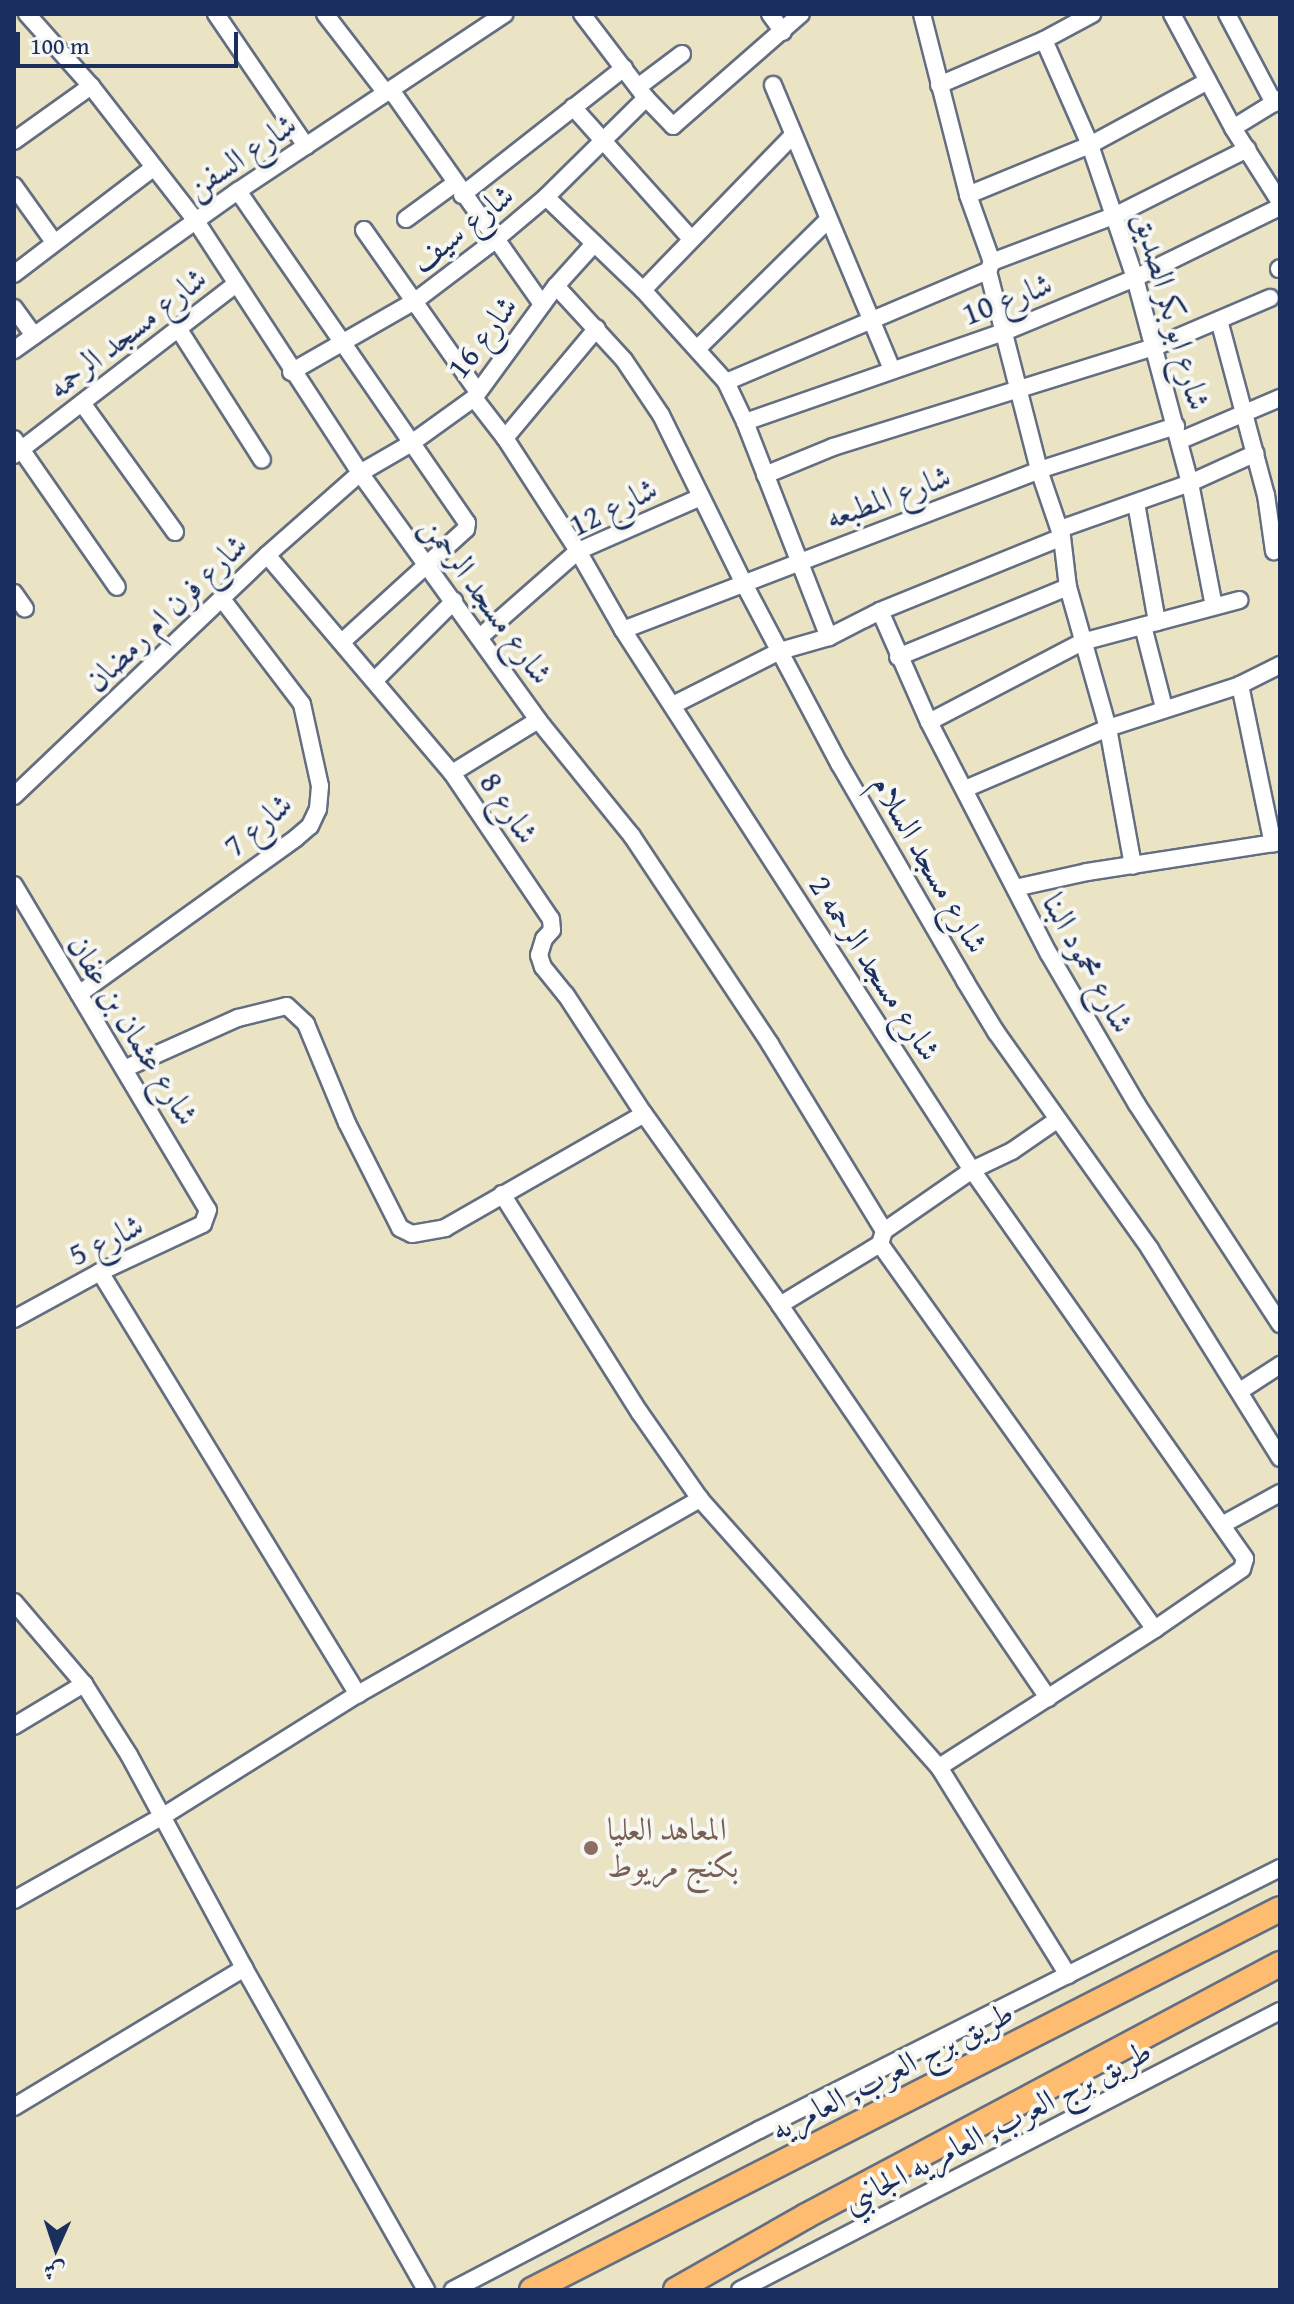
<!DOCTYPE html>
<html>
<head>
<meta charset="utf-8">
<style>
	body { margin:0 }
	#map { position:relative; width:1294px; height:2304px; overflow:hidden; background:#eae4c4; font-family:"Gentium Book Plus",Amiri,serif }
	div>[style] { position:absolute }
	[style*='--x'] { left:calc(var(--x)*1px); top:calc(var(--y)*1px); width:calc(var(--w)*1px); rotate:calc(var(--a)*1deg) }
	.roads { filter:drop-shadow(2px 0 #636e82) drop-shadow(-2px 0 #636e82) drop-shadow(0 2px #636e82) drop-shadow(0 -2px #636e82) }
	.minor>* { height:16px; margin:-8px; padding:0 8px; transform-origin:8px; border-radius:8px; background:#fff }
	.highway>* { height:24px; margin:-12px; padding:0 12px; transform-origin:12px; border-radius:12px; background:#fdbc70 }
	.dots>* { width:22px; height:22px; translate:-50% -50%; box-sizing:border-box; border:4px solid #f6f6f2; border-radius:50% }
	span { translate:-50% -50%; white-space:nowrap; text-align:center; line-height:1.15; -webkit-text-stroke:8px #f6f6f2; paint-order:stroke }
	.street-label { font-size:32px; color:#1b2f5e }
	.education-label { font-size:32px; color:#785e54 }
	.left { translate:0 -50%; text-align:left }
	.frame { position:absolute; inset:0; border:16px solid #1b2f5e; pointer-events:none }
	.north { position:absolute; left:16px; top:2208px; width:80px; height:80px; -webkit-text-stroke:6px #f6f6f2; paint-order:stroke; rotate:183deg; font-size:22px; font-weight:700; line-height:32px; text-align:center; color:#1b2f5e }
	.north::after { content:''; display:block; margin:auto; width:28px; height:36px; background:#1b2f5e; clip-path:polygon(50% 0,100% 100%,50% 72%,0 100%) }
	.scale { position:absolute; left:16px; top:32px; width:222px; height:36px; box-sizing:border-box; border:4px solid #1b2f5e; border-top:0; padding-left:10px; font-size:24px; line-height:28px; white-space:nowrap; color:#1b2f5e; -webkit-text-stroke:6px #f6f6f2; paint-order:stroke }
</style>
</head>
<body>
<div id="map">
	<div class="roads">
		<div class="minor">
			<i style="--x:27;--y:14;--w:96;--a:48.4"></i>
			<i style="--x:91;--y:86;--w:171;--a:52.1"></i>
			<i style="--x:196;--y:221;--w:301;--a:56.9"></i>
			<i style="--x:360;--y:473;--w:304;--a:54.2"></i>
			<i style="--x:538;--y:720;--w:149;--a:51"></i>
			<i style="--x:632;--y:836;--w:250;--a:56.4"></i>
			<i style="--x:770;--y:1044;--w:219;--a:58.6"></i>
			<i style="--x:216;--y:14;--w:160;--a:55.7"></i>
			<i style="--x:325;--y:14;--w:100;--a:52.3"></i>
			<i style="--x:582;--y:14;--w:106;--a:52.7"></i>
			<i style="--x:646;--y:98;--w:39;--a:46"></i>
			<i style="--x:673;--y:126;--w:170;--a:-41.2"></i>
			<i style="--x:770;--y:14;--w:22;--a:54"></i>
			<i style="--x:922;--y:14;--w:187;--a:75.7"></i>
			<i style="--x:968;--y:195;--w:71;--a:70.3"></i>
			<i style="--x:992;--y:262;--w:10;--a:114"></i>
			<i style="--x:988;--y:271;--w:205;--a:75.6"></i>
			<i style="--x:1039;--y:470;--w:71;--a:71.1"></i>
			<i style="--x:1062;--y:537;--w:50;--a:83.2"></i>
			<i style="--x:1068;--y:587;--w:147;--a:74.2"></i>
			<i style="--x:1108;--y:728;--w:140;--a:79.7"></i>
			<i style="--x:1172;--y:14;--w:129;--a:61.8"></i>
			<i style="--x:1233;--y:128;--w:88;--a:57.6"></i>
			<i style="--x:1227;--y:14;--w:101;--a:62.2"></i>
			<i style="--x:1044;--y:40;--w:115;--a:66.3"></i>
			<i style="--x:1090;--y:145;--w:140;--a:71.3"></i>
			<i style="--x:1135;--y:278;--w:212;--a:75"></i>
			<i style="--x:1190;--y:483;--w:125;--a:79"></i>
			<i style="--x:773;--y:85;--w:308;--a:67.3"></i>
			<i style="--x:939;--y:85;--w:114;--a:-23.2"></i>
			<i style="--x:1044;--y:40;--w:55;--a:-28.4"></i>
			<i style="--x:638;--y:87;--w:55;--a:-36.9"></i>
			<i style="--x:391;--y:90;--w:262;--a:54.8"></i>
			<i style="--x:573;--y:107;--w:176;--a:48.2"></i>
			<i style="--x:1233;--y:128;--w:55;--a:-31.7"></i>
			<i style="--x:14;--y:141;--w:95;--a:-35.5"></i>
			<i style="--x:14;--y:186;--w:69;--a:54.5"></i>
			<i style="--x:238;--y:191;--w:403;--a:55.4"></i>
			<i style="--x:467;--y:523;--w:6;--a:99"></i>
			<i style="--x:466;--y:529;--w:168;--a:137.7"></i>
			<i style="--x:462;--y:195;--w:206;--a:-38.1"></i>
			<i style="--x:968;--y:195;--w:132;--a:-22.3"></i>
			<i style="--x:1090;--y:145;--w:134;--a:-28.5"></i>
			<i style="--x:546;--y:197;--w:134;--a:43.8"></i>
			<i style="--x:643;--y:290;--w:124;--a:47.9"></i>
			<i style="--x:726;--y:382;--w:44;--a:64.6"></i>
			<i style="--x:745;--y:422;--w:231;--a:68.7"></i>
			<i style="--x:406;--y:219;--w:59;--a:-36.1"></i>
			<i style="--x:364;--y:230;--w:198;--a:54.9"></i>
			<i style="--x:992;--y:262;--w:133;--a:-20.8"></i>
			<i style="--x:1116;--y:215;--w:147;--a:-26.7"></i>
			<i style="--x:1279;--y:269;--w:1;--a:-45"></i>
			<i style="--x:14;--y:274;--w:175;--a:-37.3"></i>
			<i style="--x:556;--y:286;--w:100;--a:47.4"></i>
			<i style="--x:624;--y:360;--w:66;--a:56.1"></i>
			<i style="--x:661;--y:415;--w:186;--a:63.8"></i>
			<i style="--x:743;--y:582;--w:207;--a:62.1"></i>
			<i style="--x:840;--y:765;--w:250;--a:59.9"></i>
			<i style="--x:965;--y:981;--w:60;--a:58.7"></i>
			<i style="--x:996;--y:1032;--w:266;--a:54.6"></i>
			<i style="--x:1150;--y:1249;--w:246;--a:58.1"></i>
			<i style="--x:643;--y:290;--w:216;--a:-45.9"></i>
			<i style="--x:14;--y:308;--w:34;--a:54"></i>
			<i style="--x:1219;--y:320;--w:181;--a:75"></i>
			<i style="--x:1266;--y:495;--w:57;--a:81.9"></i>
			<i style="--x:178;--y:328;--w:156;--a:57.5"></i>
			<i style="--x:698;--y:348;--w:182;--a:-44.6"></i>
			<i style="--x:14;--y:350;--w:275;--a:-35.4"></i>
			<i style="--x:238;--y:191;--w:320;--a:-33.6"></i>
			<i style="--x:291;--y:372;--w:143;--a:-29.8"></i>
			<i style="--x:415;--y:301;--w:99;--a:-37.2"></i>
			<i style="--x:494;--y:241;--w:68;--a:-40.2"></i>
			<i style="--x:546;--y:197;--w:141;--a:-44.7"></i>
			<i style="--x:726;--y:382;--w:285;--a:-23"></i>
			<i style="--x:474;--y:398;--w:51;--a:52.2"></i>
			<i style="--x:505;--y:438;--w:135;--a:57.1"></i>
			<i style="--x:578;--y:551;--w:91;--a:60.3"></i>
			<i style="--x:623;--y:630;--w:643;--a:57.13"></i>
			<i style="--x:972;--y:1170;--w:475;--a:54.9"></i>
			<i style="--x:1245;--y:1559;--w:10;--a:107"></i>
			<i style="--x:1242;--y:1569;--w:106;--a:145.4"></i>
			<i style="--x:1155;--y:1629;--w:256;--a:147.4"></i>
			<i style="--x:82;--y:403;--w:159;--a:54.2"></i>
			<i style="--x:745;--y:422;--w:274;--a:-19.2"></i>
			<i style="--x:1004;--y:332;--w:142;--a:-22.4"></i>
			<i style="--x:1135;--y:278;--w:161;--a:-26.1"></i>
			<i style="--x:505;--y:438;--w:143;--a:-50.1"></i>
			<i style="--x:14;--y:439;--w:180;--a:55.2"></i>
			<i style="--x:1179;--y:441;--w:110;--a:-23.1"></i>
			<i style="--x:14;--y:455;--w:280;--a:-37.6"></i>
			<i style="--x:765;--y:475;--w:74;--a:-22.4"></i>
			<i style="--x:833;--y:447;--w:337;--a:-17.3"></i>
			<i style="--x:1155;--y:347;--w:125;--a:-23.1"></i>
			<i style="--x:1136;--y:503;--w:121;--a:80"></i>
			<i style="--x:1060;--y:529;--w:138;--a:-19.5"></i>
			<i style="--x:1190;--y:483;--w:72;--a:-24.4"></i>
			<i style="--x:267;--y:555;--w:286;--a:49.7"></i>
			<i style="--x:452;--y:773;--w:176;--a:55.9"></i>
			<i style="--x:551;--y:919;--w:11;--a:85"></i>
			<i style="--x:552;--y:930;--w:12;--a:132"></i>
			<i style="--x:544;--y:939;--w:17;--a:107"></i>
			<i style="--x:539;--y:955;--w:13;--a:72"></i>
			<i style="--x:543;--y:967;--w:36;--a:51"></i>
			<i style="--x:566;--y:995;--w:142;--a:56.8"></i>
			<i style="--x:644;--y:1114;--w:234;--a:54.5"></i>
			<i style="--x:780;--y:1305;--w:476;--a:55.7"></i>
			<i style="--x:14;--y:593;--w:19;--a:55"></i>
			<i style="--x:880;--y:611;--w:121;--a:66.2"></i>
			<i style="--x:929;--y:722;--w:261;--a:62.7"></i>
			<i style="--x:1049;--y:954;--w:173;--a:59.7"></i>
			<i style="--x:1136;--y:1103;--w:264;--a:56.9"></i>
			<i style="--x:1143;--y:626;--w:85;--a:75.6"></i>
			<i style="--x:623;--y:630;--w:446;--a:-21"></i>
			<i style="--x:1039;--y:470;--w:144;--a:-17.8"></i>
			<i style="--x:480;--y:637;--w:130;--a:-41.3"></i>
			<i style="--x:578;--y:551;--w:134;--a:-23.7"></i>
			<i style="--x:898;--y:657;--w:184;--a:-22.4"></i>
			<i style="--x:375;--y:680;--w:112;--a:-45"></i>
			<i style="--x:1240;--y:685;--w:162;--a:78.3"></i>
			<i style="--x:673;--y:705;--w:120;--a:-26.8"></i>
			<i style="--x:780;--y:651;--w:51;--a:-15.9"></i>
			<i style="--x:829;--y:637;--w:57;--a:-27"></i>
			<i style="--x:880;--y:611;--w:196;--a:-22.1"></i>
			<i style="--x:929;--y:722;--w:173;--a:-27.6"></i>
			<i style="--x:1082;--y:642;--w:163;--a:-14.9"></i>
			<i style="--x:452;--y:773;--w:101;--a:-31.6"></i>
			<i style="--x:965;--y:789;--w:155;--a:-23.1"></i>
			<i style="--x:1108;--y:728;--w:139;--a:-18"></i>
			<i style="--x:1240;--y:685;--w:45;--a:-26.6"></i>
			<i style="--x:14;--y:796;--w:349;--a:-43.6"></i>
			<i style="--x:267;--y:555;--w:124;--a:-41.4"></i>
			<i style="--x:360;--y:473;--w:58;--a:-30.1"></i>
			<i style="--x:410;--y:444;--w:79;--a:-35.7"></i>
			<i style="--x:474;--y:398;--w:139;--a:-53.8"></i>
			<i style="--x:556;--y:286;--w:57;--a:-47.9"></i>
			<i style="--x:14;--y:885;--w:378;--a:59.2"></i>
			<i style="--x:208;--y:1210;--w:15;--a:110"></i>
			<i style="--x:203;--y:1224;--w:114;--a:155"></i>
			<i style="--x:100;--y:1272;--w:98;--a:151.3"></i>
			<i style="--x:1015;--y:888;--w:74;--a:-12.5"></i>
			<i style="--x:1087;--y:872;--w:195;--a:-8.8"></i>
			<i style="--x:79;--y:994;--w:267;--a:-35.7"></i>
			<i style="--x:296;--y:838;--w:18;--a:-41"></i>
			<i style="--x:310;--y:826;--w:19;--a:-65"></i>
			<i style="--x:318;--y:809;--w:23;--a:-85"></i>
			<i style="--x:320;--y:786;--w:84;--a:-102.4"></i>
			<i style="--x:302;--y:704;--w:132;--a:-127.3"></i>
			<i style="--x:126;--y:1068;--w:123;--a:-24.1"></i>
			<i style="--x:238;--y:1018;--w:50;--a:-13.8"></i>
			<i style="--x:287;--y:1006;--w:26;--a:43"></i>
			<i style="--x:306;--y:1024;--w:107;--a:67.5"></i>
			<i style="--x:347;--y:1123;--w:118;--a:63.2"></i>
			<i style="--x:400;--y:1228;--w:13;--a:27"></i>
			<i style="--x:412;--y:1234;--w:34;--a:-10"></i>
			<i style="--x:445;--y:1228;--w:229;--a:-29.8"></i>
			<i style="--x:502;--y:1194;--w:259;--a:57.8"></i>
			<i style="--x:640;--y:1413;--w:105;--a:55.1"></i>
			<i style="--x:700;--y:1499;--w:359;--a:48.3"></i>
			<i style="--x:939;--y:1767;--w:245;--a:58.2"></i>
			<i style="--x:880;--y:1244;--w:473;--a:54.5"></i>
			<i style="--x:100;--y:1272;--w:495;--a:58.6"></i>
			<i style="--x:780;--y:1305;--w:117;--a:-31.4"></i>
			<i style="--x:880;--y:1244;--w:14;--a:-73"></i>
			<i style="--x:884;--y:1231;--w:107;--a:-34.7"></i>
			<i style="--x:972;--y:1170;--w:44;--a:-25.4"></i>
			<i style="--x:1012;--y:1151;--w:55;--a:-34.6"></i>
			<i style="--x:1240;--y:1391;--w:48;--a:-33"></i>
			<i style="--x:1222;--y:1525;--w:66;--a:-28.9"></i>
			<i style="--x:14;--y:1602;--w:108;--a:49.5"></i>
			<i style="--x:84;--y:1684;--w:84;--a:57.6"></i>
			<i style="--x:129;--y:1755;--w:242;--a:61.6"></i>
			<i style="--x:244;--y:1968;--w:370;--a:60.5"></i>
			<i style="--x:14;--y:1726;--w:82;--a:-31"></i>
			<i style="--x:14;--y:1900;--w:173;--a:-29.4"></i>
			<i style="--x:165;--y:1815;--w:228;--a:-32.1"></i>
			<i style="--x:358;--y:1694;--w:394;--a:-29.7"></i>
			<i style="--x:14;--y:2107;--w:269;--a:-31.1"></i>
			<i style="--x:453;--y:2290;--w:345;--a:-27.6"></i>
			<i style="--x:759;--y:2130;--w:583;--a:-26.7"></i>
			<i style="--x:740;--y:2290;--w:608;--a:-27.32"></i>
		</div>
		<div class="highway">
			<i style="--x:532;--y:2290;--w:839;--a:-26.99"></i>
			<i style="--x:676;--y:2290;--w:150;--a:-29.6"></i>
			<i style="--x:806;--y:2216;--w:537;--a:-28"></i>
		</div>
	</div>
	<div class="dots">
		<i style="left:591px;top:1848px;background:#8d6e63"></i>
	</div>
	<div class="street-label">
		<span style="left:241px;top:156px;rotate:-34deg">شارع السفن</span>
		<span style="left:462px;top:228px;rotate:-38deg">شارع سيف</span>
		<span style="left:1007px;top:299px;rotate:-21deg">شارع 10</span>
		<span style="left:1172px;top:311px;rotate:74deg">شارع ابو بكر الصديق</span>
		<span style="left:127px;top:333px;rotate:-38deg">شارع مسجد الرحمه</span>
		<span style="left:482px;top:337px;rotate:-53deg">شارع 16</span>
		<span style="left:888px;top:497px;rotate:-20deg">شارع المطبعه</span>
		<span style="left:613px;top:507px;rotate:-26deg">شارع 12</span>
		<span style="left:487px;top:600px;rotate:54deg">شارع مسجد الرحمن</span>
		<span style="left:166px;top:613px;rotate:-44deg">شارع فرن ام رمضان</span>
		<span style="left:509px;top:808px;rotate:56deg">شارع 8</span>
		<span style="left:258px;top:825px;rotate:-41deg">شارع 7</span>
		<span style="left:930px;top:864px;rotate:60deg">شارع مسجد السلام</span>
		<span style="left:1088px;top:963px;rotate:61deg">شارع محمود البنا</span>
		<span style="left:875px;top:968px;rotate:57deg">شارع مسجد الرحمه 2</span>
		<span style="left:133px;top:1030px;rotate:58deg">شارع عثمان بن عفان</span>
		<span style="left:106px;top:1240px;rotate:-26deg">شارع 5</span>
		<span style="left:892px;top:2071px;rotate:-27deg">طريق برج العرب, العامريه</span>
		<span style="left:997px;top:2126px;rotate:-27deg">طريق برج العرب, العامريه الجانبي</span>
	</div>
	<div class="education-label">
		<span class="left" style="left:607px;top:1848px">المعاهد العليا<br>بكنج مريوط</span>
	</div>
	<div class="frame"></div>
	<div class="north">ش</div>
	<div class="scale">100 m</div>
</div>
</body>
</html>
